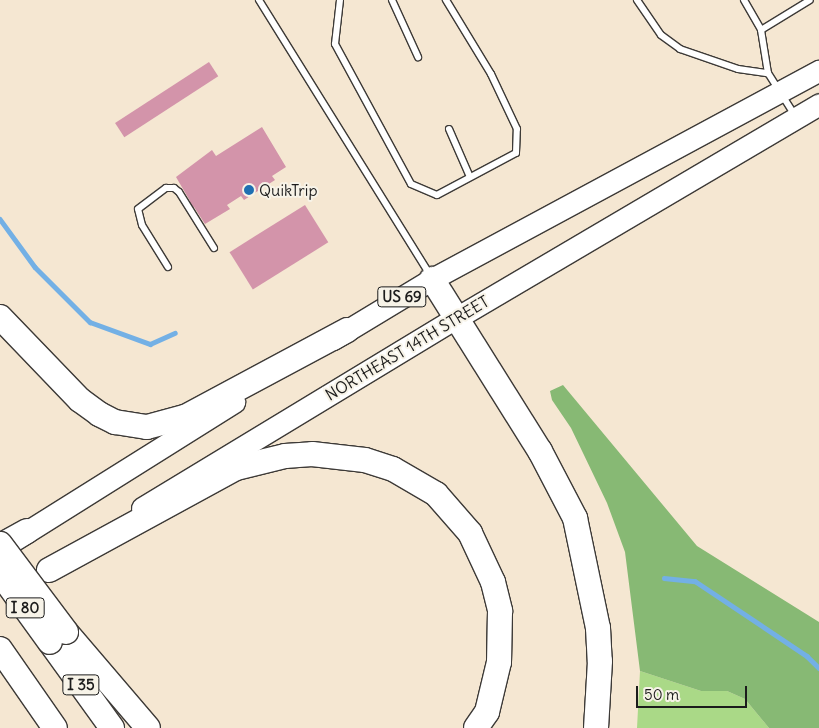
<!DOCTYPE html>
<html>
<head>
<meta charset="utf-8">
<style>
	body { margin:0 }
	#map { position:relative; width:819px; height:728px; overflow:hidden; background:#f5e7d2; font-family:Delius,sans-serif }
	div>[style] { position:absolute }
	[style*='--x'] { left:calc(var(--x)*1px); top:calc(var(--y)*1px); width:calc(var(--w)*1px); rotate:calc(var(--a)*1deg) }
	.green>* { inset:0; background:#aad987 }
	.forest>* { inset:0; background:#87b974 }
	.stream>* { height:4.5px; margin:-2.25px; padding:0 2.25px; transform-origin:2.25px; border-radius:2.25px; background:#73b0e5 }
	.building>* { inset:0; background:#d394aa; transform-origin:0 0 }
	.roads { filter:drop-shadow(1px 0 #3d3a37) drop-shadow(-1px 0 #3d3a37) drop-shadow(0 1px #3d3a37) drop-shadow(0 -1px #3d3a37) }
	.lane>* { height:6px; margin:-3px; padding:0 3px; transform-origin:3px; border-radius:3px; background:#fff }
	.primary>* { height:21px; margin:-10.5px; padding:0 10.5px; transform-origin:10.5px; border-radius:10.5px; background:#fff }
	.highway>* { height:24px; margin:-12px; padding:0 12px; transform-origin:12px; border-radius:12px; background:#fff }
	.bridges { filter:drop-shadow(1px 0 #3d3a37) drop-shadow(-1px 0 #3d3a37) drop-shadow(0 1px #3d3a37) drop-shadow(0 -1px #3d3a37) }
	.highway-bridge>* { height:24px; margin:-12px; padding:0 12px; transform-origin:12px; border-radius:12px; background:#fff }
	.dots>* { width:14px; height:14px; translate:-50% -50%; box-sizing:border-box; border:2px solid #f7f3e8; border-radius:50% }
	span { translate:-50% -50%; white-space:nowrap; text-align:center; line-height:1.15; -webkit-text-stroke:4px #f7f3e8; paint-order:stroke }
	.shield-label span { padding:1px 4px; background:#f7f3e8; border:1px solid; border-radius:4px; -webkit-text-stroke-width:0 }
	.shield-label { font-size:15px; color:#1c1c1c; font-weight:700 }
	.poi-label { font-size:16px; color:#1c1c1c }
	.left { translate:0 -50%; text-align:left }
	.street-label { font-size:16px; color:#1c1c1c }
	.scale { position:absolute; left:636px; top:686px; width:111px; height:22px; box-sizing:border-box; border:2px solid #1c1c1c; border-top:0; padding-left:6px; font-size:15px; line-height:18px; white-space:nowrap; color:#1c1c1c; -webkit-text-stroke:4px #f7f3e8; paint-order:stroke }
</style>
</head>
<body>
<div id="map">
	<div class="green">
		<i style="clip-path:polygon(640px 671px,701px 691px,727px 691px,745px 699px,769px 728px,637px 728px)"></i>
	</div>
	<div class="forest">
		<i style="clip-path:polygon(563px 385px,697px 546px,819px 622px,819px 728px,769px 728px,745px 699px,727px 691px,701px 691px,640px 671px,625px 552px,607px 503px,571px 428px,552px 400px,550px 391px)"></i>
	</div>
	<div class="stream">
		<i style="--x:0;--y:219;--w:59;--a:53.9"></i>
		<i style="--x:35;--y:267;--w:78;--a:45"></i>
		<i style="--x:90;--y:322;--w:64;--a:20.1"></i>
		<i style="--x:150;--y:344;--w:27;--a:-24"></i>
		<i style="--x:664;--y:578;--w:31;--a:6"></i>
		<i style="--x:695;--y:581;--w:135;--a:33.8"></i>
		<i style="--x:807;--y:656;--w:17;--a:45"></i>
	</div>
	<div class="building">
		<i style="left:209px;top:62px;width:17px;height:112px;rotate:57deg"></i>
		<i style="clip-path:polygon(262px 127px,286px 167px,272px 176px,275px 180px,244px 200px,241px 196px,227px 205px,230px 209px,205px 224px,194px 207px,190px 209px,187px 203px,190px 201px,176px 177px,212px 150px,216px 156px)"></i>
		<i style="left:305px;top:205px;width:44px;height:89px;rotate:58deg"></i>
	</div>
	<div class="roads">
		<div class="lane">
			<i style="--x:259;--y:0;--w:324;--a:58.1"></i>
			<i style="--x:340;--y:0;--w:44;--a:96.5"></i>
			<i style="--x:335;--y:44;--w:159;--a:61.5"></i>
			<i style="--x:411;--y:184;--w:28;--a:23"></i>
			<i style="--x:437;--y:195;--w:89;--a:-28"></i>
			<i style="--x:516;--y:153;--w:24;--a:-88"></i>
			<i style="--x:517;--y:129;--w:61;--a:-115.3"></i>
			<i style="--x:491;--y:74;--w:87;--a:-121.3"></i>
			<i style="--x:392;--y:0;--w:63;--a:65.5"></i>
			<i style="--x:637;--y:0;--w:42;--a:55.6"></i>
			<i style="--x:661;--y:35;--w:24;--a:36"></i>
			<i style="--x:680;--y:49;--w:61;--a:19"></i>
			<i style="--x:738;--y:69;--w:30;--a:8"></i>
			<i style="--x:744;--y:0;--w:34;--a:60"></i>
			<i style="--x:761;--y:30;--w:44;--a:80.8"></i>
			<i style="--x:768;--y:73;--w:49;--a:57.6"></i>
			<i style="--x:761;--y:30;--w:57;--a:-31.5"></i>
			<i style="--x:449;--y:129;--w:52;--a:66.4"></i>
			<i style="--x:168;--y:267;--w:49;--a:-121.8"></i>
			<i style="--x:142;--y:225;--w:16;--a:-104"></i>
			<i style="--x:138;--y:209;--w:35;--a:-37"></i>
			<i style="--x:166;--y:188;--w:8;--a:0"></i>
			<i style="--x:174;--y:188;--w:6;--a:39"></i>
			<i style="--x:179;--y:192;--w:66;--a:58"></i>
		</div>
		<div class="primary">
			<i style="--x:333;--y:339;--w:116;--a:-31.2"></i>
			<i style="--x:432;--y:279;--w:439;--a:-28.3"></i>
			<i style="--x:142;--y:508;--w:369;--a:-31.2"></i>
			<i style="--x:458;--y:317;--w:419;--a:-30.5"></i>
			<i style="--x:14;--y:540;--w:260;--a:-32.1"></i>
		</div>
		<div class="highway">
			<i style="--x:432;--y:279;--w:203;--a:57.9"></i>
			<i style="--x:540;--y:451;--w:76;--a:62.4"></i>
			<i style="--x:575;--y:518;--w:112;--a:78.2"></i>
			<i style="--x:598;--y:628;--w:33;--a:87"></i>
			<i style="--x:600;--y:661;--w:67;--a:93.4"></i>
			<i style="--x:0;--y:317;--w:115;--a:46.1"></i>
			<i style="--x:80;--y:400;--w:24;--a:36"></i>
			<i style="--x:99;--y:414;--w:18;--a:27"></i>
			<i style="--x:115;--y:422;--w:32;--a:9"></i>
			<i style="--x:147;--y:427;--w:39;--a:-15"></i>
			<i style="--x:185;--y:417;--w:184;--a:-28.2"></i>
			<i style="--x:0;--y:546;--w:31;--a:-29"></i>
			<i style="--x:49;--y:570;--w:213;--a:-28.6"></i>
			<i style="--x:236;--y:468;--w:50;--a:-13.8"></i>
			<i style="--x:285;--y:456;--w:27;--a:-4"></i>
			<i style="--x:312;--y:454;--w:53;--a:6.5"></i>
			<i style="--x:365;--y:460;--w:29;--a:18"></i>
			<i style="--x:393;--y:469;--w:50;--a:30.2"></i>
			<i style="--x:436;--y:494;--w:52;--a:48.9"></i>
			<i style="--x:470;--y:533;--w:54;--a:64.9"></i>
			<i style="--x:493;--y:582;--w:30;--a:76"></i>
			<i style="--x:500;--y:611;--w:51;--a:91.1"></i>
			<i style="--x:499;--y:662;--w:51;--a:103.5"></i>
			<i style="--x:487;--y:712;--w:19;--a:125"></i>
			<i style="--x:66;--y:632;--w:126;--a:49.5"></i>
			<i style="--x:50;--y:642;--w:106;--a:54.2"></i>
			<i style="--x:0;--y:649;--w:96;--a:55.2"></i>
		</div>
	</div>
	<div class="bridges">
		<div class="highway-bridge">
			<i style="--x:0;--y:544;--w:110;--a:53.1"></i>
			<i style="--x:0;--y:573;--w:85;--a:54.1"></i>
		</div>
	</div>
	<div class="dots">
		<i style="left:249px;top:190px;background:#1f6fb2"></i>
	</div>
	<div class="shield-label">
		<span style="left:402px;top:297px">US 69</span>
		<span style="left:25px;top:608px">I 80</span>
		<span style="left:81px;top:685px">I 35</span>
	</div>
	<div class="poi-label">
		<span class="left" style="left:259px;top:190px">QuikTrip</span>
	</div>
	<div class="street-label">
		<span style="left:407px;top:348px;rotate:-31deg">NORTHEAST 14TH STREET</span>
	</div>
	<div class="scale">50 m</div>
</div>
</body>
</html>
